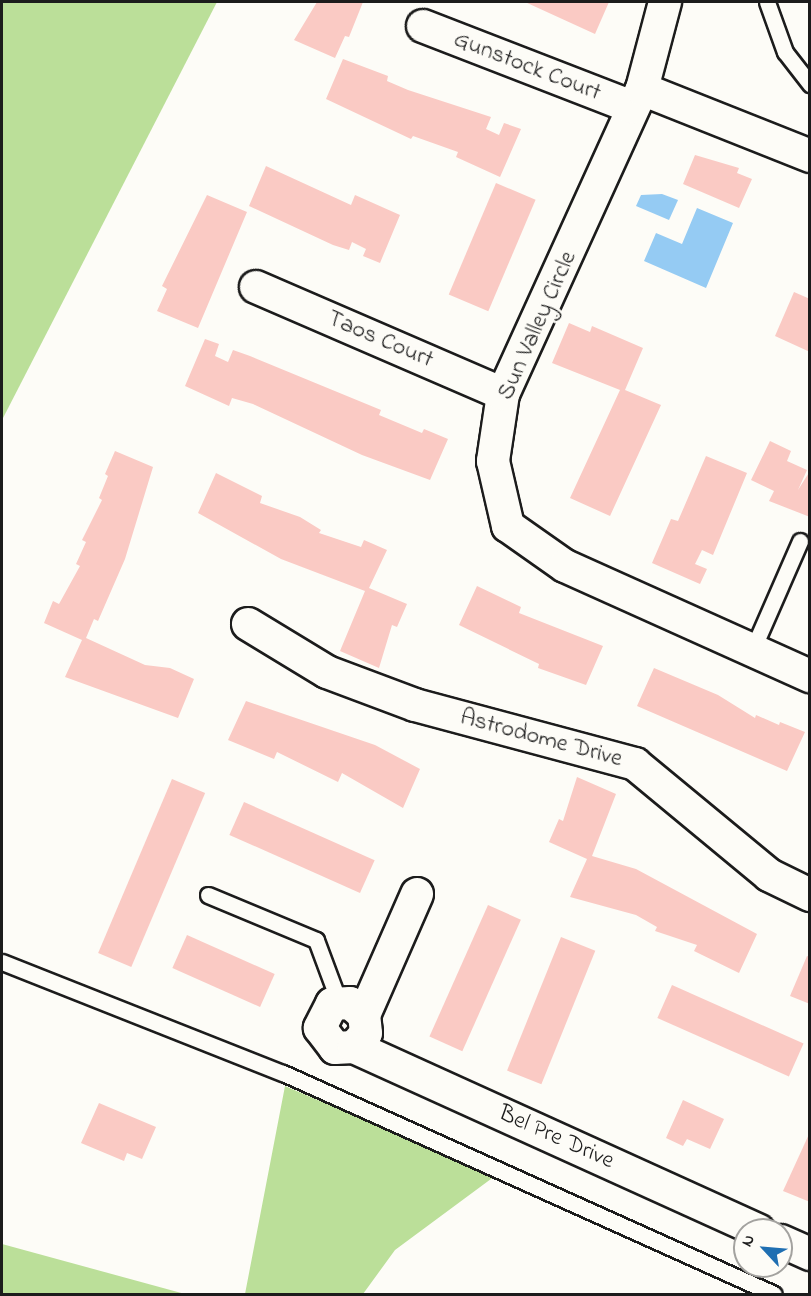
<!DOCTYPE html>
<html>
<head>
<meta charset="utf-8">
<style>
	body { margin:0 }
	#map { position:relative; width:811px; height:1296px; overflow:hidden; background:#fdfcf7; font-family:"Indie Flower",sans-serif }
	div>[style] { position:absolute }
	[style*='--x'] { left:calc(var(--x)*1px); top:calc(var(--y)*1px); width:calc(var(--w)*1px); rotate:calc(var(--a)*1deg) }
	.green>* { inset:0; background:#bbdf99 }
	.water>* { inset:0; background:#95cbf3 }
	.building>* { inset:0; background:#facac4; transform-origin:0 0 }
	.roads { filter:drop-shadow(2px 0 #1c1c1c) drop-shadow(-2px 0 #1c1c1c) drop-shadow(0 2px #1c1c1c) drop-shadow(0 -2px #1c1c1c) }
	.service>* { height:15px; margin:-7.5px; padding:0 7.5px; transform-origin:7.5px; border-radius:7.5px; background:#fdfcf7 }
	.minor>* { height:32px; margin:-16px; padding:0 16px; transform-origin:16px; border-radius:16px; background:#fdfcf7 }
	span { translate:-50% -50%; white-space:nowrap; text-align:center; line-height:1.15; -webkit-text-stroke:5px #fdfcf7; paint-order:stroke }
	.street-label { font-size:24px; color:#1c1c1c }
	.frame { position:absolute; inset:0; border:3px solid #1c1c1c; pointer-events:none }
	.north { position:absolute; left:733px; top:1218px; width:60px; height:60px; box-sizing:border-box; background:#fdfcf7; border:2px solid #a3a29f; border-radius:50%; rotate:296deg; font-size:16px; font-weight:700; line-height:24px; text-align:center; color:#1c1c1c }
	.north::after { content:''; display:block; margin:auto; width:21px; height:27px; background:#1f6fb2; clip-path:polygon(50% 0,100% 100%,50% 72%,0 100%) }
</style>
</head>
<body>
<div id="map">
	<div class="green">
		<i style="clip-path:polygon(2px 2px,217px 2px,2px 420px)"></i>
		<i style="clip-path:polygon(285px 1086px,495px 1176px,395px 1250px,363px 1294px,245px 1294px)"></i>
		<i style="clip-path:polygon(2px 1244px,185px 1294px,2px 1294px)"></i>
	</div>
	<div class="water">
		<i style="clip-path:polygon(662px 194px,678px 200px,669px 220px,636px 206px,641px 195px)"></i>
		<i style="clip-path:polygon(697px 208px,733px 223px,706px 288px,644px 261px,656px 233px,682px 244px)"></i>
	</div>
	<div class="building">
		<i style="clip-path:polygon(317px 2px,363px 2px,349px 37px,345px 36px,335px 58px,294px 40px)"></i>
		<i style="clip-path:polygon(525px 2px,609px 2px,595px 34px)"></i>
		<i style="clip-path:polygon(343px 59px,388px 76px,387px 81px,408px 90px,491px 117px,486px 129px,499px 135px,504px 123px,521px 129px,500px 177px,456px 157px,458px 152px,413px 136px,411px 139px,326px 99px)"></i>
		<i style="clip-path:polygon(695px 155px,739px 168px,737px 173px,752px 179px,739px 208px,683px 184px)"></i>
		<i style="clip-path:polygon(266px 166px,351px 205px,355px 195px,400px 215px,380px 263px,363px 256px,366px 249px,352px 242px,349px 250px,333px 245px,249px 206px)"></i>
		<i style="left:496px;top:183px;width:43px;height:121px;rotate:23deg"></i>
		<i style="clip-path:polygon(207px 195px,247px 212px,198px 328px,157px 311px,167px 289px,162px 286px)"></i>
		<i style="clip-path:polygon(794px 292px,810px 299px,810px 352px,775px 336px)"></i>
		<i style="clip-path:polygon(569px 323px,590px 332px,592px 326px,643px 348px,625px 390px,661px 405px,610px 516px,570px 498px,620px 390px,552px 363px)"></i>
		<i style="clip-path:polygon(205px 339px,219px 344px,215px 356px,228px 362px,233px 350px,250px 356px,381px 410px,379px 415px,422px 433px,424px 429px,448px 439px,430px 480px,362px 455px,253px 404px,232px 398px,229px 406px,185px 386px)"></i>
		<i style="clip-path:polygon(770px 441px,791px 451px,787px 461px,807px 470px,798px 490px,810px 471px,810px 517px,769px 501px,774px 491px,751px 480px)"></i>
		<i style="clip-path:polygon(115px 451px,153px 467px,125px 559px,98px 621px,94px 619px,86px 638px,145px 665px,170px 668px,194px 679px,178px 718px,65px 677px,82px 640px,44px 623px,53px 601px,59px 604px,80px 566px,76px 564px,86px 542px,82px 540px,102px 500px,99px 498px,108px 476px,105px 474px)"></i>
		<i style="clip-path:polygon(706px 456px,747px 473px,713px 555px,702px 550px,695px 564px,707px 569px,700px 584px,652px 563px,671px 519px,678px 521px)"></i>
		<i style="clip-path:polygon(216px 473px,262px 496px,260px 503px,300px 517px,321px 530px,319px 533px,361px 547px,364px 540px,387px 550px,369px 588px,407px 604px,397px 627px,392px 625px,379px 668px,340px 651px,365px 591px,281px 559px,198px 513px)"></i>
		<i style="clip-path:polygon(477px 586px,521px 607px,519px 613px,603px 646px,586px 685px,538px 668px,539px 664px,459px 625px)"></i>
		<i style="clip-path:polygon(654px 668px,718px 695px,755px 718px,756px 715px,779px 725px,780px 722px,805px 732px,787px 771px,637px 706px)"></i>
		<i style="clip-path:polygon(246px 701px,375px 745px,420px 769px,403px 808px,342px 773px,338px 782px,277px 752px,274px 759px,228px 740px)"></i>
		<i style="clip-path:polygon(577px 777px,616px 794px,592px 856px,636px 869px,757px 934px,739px 973px,694px 951px,697px 945px,655px 931px,657px 927px,636px 915px,570px 897px,587px 859px,549px 842px,559px 819px,563px 821px)"></i>
		<i style="left:172px;top:779px;width:36px;height:189px;rotate:23deg"></i>
		<i style="left:244px;top:802px;width:143px;height:36px;rotate:24deg"></i>
		<i style="left:488px;top:905px;width:36px;height:144px;rotate:24deg"></i>
		<i style="left:187px;top:935px;width:96px;height:36px;rotate:24deg"></i>
		<i style="left:561px;top:937px;width:37px;height:144px;rotate:22deg"></i>
		<i style="clip-path:polygon(807px 956px,810px 957px,810px 1004px,790px 996px)"></i>
		<i style="left:672px;top:985px;width:144px;height:36px;rotate:24deg"></i>
		<i style="clip-path:polygon(683px 1100px,724px 1119px,710px 1149px,687px 1139px,683px 1146px,666px 1138px)"></i>
		<i style="clip-path:polygon(99px 1103px,156px 1127px,142px 1159px,127px 1153px,124px 1161px,81px 1143px)"></i>
		<i style="clip-path:polygon(810px 1132px,810px 1202px,783px 1191px)"></i>
	</div>
	<div class="roads">
		<div class="service">
			<i style="--x:767;--y:2;--w:53;--a:70.2"></i>
			<i style="--x:785;--y:52;--w:41;--a:52"></i>
			<i style="--x:752;--y:651;--w:120;--a:-66.4"></i>
			<i style="--x:208;--y:895;--w:117;--a:22.6"></i>
			<i style="--x:316;--y:940;--w:66;--a:69.6"></i>
			<i style="--x:2;--y:962;--w:302;--a:21.6"></i>
			<i style="--x:283;--y:1073;--w:538;--a:24.23"></i>
		</div>
		<div class="minor">
			<i style="--x:665;--y:2;--w:90;--a:104.8"></i>
			<i style="--x:642;--y:89;--w:335;--a:114.5"></i>
			<i style="--x:503;--y:394;--w:68;--a:98.5"></i>
			<i style="--x:493;--y:461;--w:67;--a:77"></i>
			<i style="--x:508;--y:526;--w:70;--a:35.1"></i>
			<i style="--x:565;--y:566;--w:269;--a:24.2"></i>
			<i style="--x:423;--y:26;--w:224;--a:21.2"></i>
			<i style="--x:642;--y:89;--w:181;--a:21.7"></i>
			<i style="--x:256;--y:287;--w:269;--a:23.4"></i>
			<i style="--x:248;--y:624;--w:92;--a:31.3"></i>
			<i style="--x:327;--y:672;--w:94;--a:20.6"></i>
			<i style="--x:415;--y:705;--w:228;--a:15"></i>
			<i style="--x:635;--y:764;--w:174;--a:39.6"></i>
			<i style="--x:769;--y:875;--w:46;--a:26"></i>
			<i style="--x:364;--y:1015;--w:132;--a:-66.3"></i>
			<i style="--x:354;--y:1047;--w:18;--a:-49"></i>
			<i style="--x:366;--y:1033;--w:18;--a:-96"></i>
			<i style="--x:364;--y:1015;--w:18;--a:-139"></i>
			<i style="--x:350;--y:1003;--w:18;--a:177"></i>
			<i style="--x:332;--y:1004;--w:27;--a:117"></i>
			<i style="--x:320;--y:1028;--w:25;--a:53"></i>
			<i style="--x:335;--y:1048;--w:19;--a:-3"></i>
			<i style="--x:354;--y:1047;--w:444;--a:24.4"></i>
			<i style="--x:781;--y:1241;--w:32;--a:24"></i>
		</div>
	</div>
	<div class="street-label">
		<span style="left:527px;top:67px;rotate:21deg">Gunstock Court</span>
		<span style="left:538px;top:326px;rotate:-66deg">Sun Valley Circle</span>
		<span style="left:380px;top:340px;rotate:23deg">Taos Court</span>
		<span style="left:541px;top:739px;rotate:15deg">Astrodome Drive</span>
		<span style="left:556px;top:1138px;rotate:24deg">Bel Pre Drive</span>
	</div>
	<div class="frame"></div>
	<div class="north">N</div>
</div>
</body>
</html>
